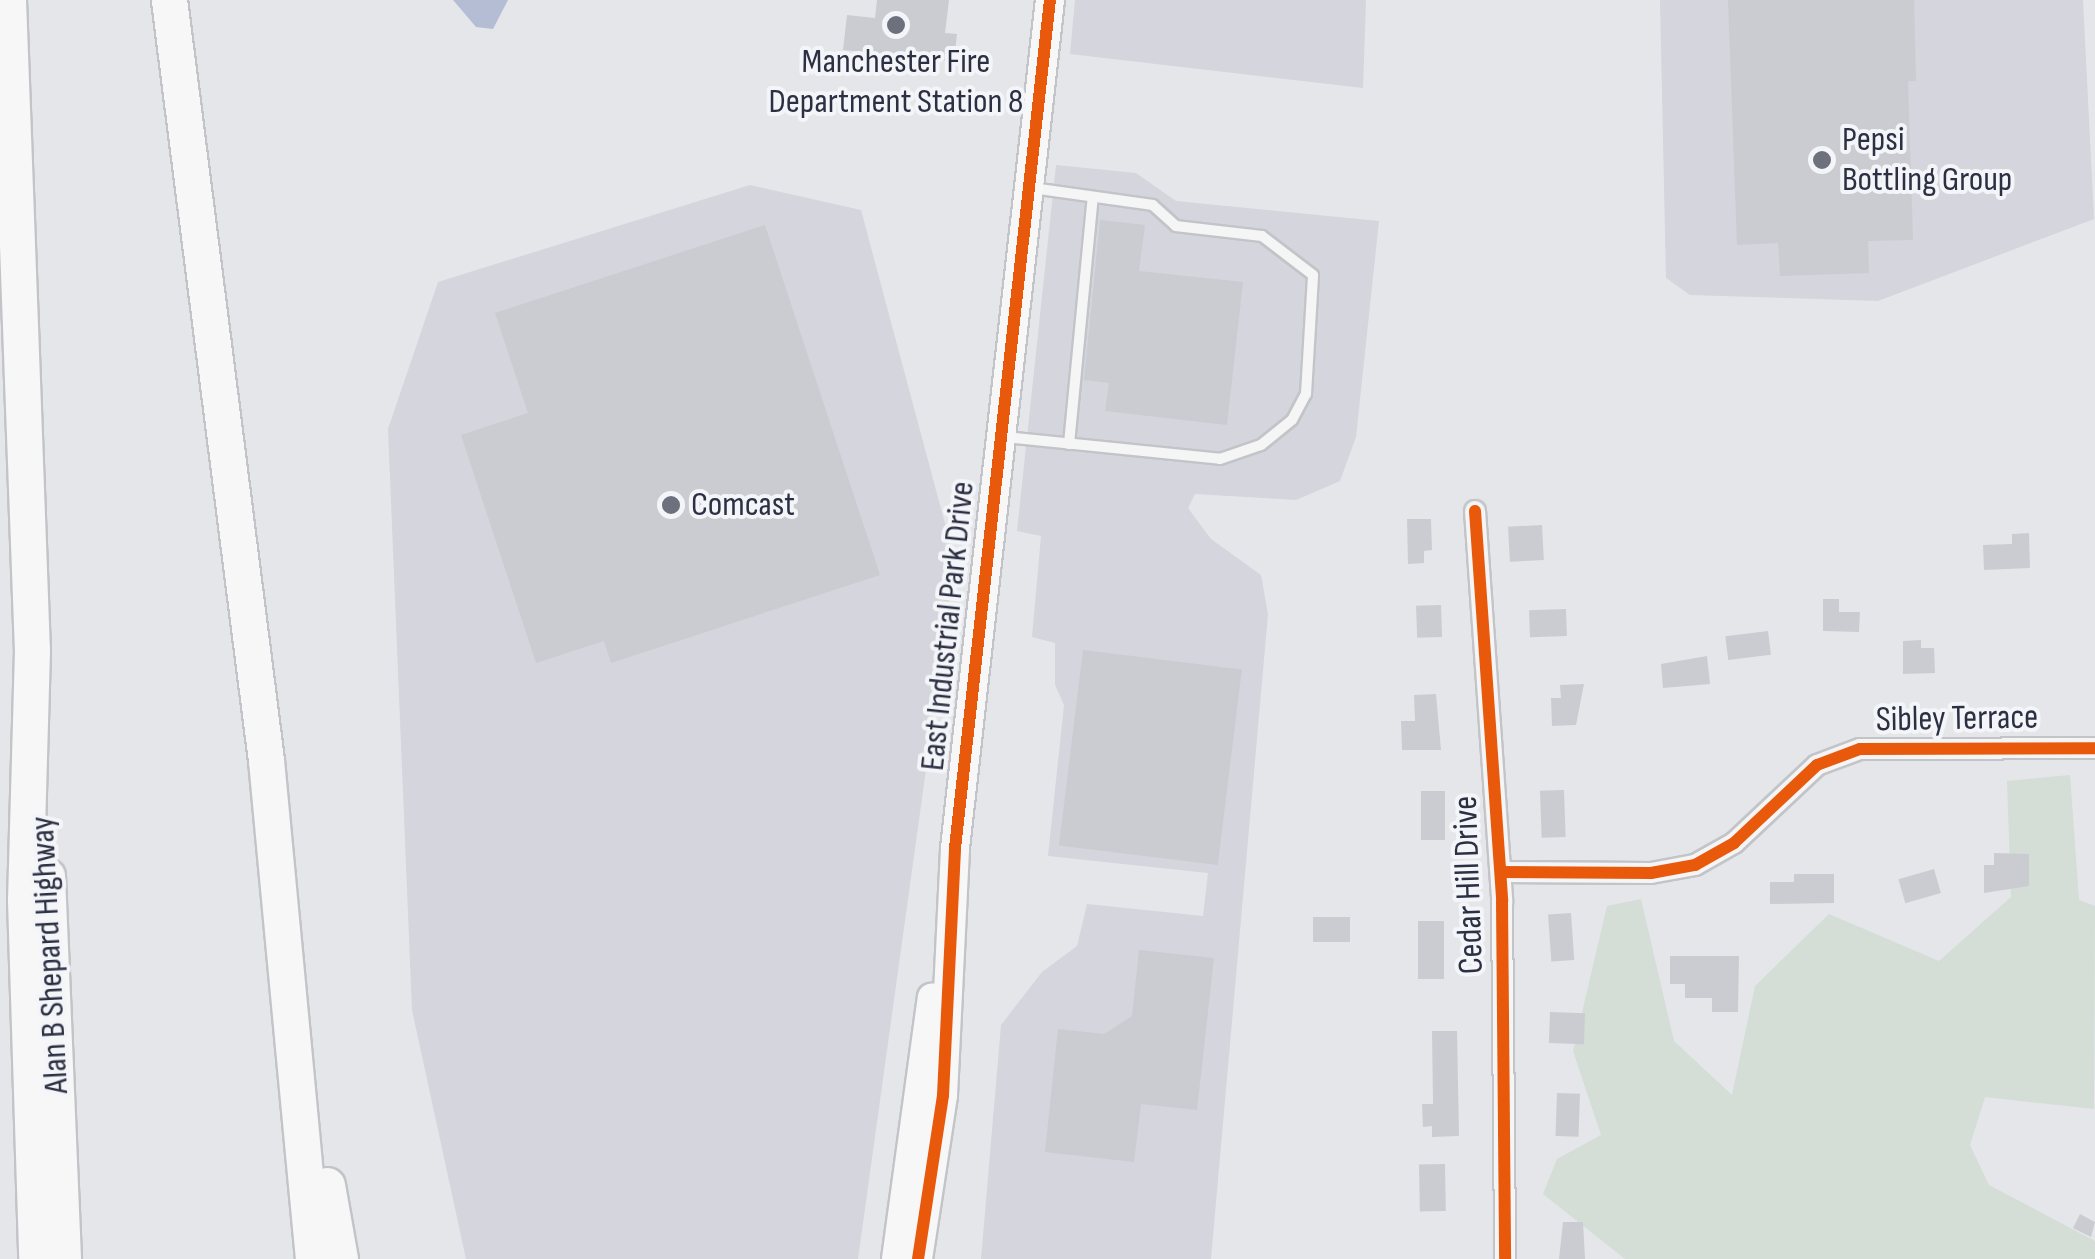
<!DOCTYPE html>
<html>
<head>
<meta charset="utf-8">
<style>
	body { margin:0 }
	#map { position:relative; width:2095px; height:1259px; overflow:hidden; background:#e5e6ea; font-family:"Sofia Sans Condensed",sans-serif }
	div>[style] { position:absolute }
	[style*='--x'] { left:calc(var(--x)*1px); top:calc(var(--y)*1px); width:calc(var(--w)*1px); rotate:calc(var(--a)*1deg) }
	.built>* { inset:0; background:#d4d5dd }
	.green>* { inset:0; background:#d4ddd6 }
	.water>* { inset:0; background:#b5bdd4 }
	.building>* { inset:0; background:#cbccd1; transform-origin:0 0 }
	.roads { filter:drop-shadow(2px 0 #c3c4c8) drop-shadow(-2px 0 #c3c4c8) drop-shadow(0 2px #c3c4c8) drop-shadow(0 -2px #c3c4c8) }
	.lane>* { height:10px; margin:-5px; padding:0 5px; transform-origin:5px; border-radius:5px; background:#f5f5f6 }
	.street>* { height:20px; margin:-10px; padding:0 10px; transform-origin:10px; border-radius:10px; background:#f5f5f6 }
	.secondary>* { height:28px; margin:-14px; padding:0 14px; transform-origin:14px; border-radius:14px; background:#f7f7f8 }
	.highway>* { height:35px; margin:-17.5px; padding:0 17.5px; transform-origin:17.5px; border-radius:17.5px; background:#f7f7f8 }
	.cycleway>* { height:12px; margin:-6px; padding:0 6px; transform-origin:6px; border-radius:6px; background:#e8590c }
	.dots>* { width:28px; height:28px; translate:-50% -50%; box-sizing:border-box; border:5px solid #f4f5f8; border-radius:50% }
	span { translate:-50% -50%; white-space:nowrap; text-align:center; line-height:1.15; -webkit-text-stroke:8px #f4f5f8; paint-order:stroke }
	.poi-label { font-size:35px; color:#2c3043 }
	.left { translate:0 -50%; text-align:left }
	.street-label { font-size:35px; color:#2c3043 }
</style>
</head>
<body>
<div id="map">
	<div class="built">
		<i style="clip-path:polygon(1075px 0,1366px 0,1363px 88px,1070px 54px)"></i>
		<i style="clip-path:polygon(1660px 0,2083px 0,2094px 219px,1878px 301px,1690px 295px,1666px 278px)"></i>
		<i style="clip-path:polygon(1056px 165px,1136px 173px,1176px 201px,1379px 221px,1356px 437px,1340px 481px,1296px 500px,1195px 494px,1188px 508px,1211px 539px,1261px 575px,1268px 614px,1211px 1259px,981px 1259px,1001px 1025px,1042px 972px,1077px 946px,1087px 904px,1203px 916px,1208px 873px,1048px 856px,1064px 705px,1055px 685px,1055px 643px,1032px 637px,1041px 536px,1017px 531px)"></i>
		<i style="clip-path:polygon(750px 185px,861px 210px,955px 561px,858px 1259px,466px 1259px,412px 1010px,388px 429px,438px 282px)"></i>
	</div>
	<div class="green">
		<i style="clip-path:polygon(2070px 775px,2079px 900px,2095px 906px,2094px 1109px,1985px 1097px,1970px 1145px,1989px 1185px,2095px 1241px,2095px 1259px,1625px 1259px,1543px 1194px,1557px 1159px,1601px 1135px,1573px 1051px,1607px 906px,1641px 899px,1674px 1041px,1732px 1095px,1755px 986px,1829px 914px,1939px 961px,2011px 897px,2007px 781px)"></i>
	</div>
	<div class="water">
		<i style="clip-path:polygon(453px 0,508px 0,493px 29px,476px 27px)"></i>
	</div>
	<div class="building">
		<i style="clip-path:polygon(877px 0,949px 0,945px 33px,957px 34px,954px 62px,843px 50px,847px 15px,875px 18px)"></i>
		<i style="clip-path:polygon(1728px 0,1914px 0,1916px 81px,1908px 81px,1913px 240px,1868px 241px,1869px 273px,1780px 276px,1778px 243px,1737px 245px)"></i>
		<i style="clip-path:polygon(1100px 220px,1145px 225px,1139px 271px,1243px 282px,1227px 425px,1105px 411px,1109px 383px,1084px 380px)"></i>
		<i style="clip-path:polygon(765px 225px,880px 575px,611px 663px,604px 641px,536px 663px,461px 435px,528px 413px,495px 313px)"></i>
		<i style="clip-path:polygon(1407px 519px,1431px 519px,1432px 550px,1424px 551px,1424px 563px,1408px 564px)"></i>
		<i style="left:1542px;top:525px;width:35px;height:34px;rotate:87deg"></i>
		<i style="clip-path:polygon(2029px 533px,2030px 568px,1984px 570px,1983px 545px,2012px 544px,2012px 534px)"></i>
		<i style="clip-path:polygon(1823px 599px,1839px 599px,1839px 612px,1860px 612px,1859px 632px,1823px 631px)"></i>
		<i style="left:1441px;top:605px;width:32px;height:25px;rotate:88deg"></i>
		<i style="left:1566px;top:609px;width:27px;height:37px;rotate:88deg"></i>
		<i style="left:1768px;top:631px;width:24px;height:43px;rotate:83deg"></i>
		<i style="clip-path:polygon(1921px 640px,1921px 648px,1934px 648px,1935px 673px,1903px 674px,1903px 641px)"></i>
		<i style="left:1083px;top:650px;width:160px;height:197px;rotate:7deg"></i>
		<i style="clip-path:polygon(1707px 656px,1710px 684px,1663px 688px,1661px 664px)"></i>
		<i style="clip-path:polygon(1584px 684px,1576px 725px,1552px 726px,1551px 698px,1561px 698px,1560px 685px)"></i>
		<i style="clip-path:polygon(1436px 694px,1441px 750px,1402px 750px,1401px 721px,1415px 721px,1414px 695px)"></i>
		<i style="left:1564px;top:790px;width:47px;height:24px;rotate:88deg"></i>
		<i style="left:1421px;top:791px;width:24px;height:49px"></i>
		<i style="clip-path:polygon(1994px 853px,2029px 854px,2029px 886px,1984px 893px,1984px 865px,1994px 865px)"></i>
		<i style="left:1934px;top:869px;width:25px;height:37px;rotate:74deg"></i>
		<i style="clip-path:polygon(1794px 874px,1834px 874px,1834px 903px,1770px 904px,1770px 882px,1794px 882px)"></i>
		<i style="left:1571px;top:913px;width:47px;height:23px;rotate:86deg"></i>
		<i style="left:1350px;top:917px;width:25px;height:37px;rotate:90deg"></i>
		<i style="left:1418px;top:921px;width:26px;height:58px"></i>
		<i style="clip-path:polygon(1139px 950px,1214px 958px,1197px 1110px,1141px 1104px,1134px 1162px,1045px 1152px,1058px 1029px,1104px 1034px,1132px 1016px)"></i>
		<i style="clip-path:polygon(1670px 956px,1739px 956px,1738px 1012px,1712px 1012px,1712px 998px,1685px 998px,1685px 984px,1670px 984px)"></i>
		<i style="left:1550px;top:1012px;width:35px;height:31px;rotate:2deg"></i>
		<i style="clip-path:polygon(1432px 1031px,1457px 1031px,1459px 1136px,1432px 1137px,1432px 1126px,1423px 1127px,1422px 1104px,1433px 1104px)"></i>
		<i style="left:1557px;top:1093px;width:23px;height:43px;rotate:2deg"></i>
		<i style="left:1445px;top:1164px;width:47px;height:26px;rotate:89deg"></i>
		<i style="clip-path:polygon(2080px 1214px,2095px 1222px,2091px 1237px,2073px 1228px)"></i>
		<i style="clip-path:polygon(1563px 1222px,1583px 1222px,1585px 1259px,1559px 1259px)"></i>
	</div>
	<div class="roads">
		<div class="lane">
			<i style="--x:1005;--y:437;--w:216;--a:5.8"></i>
			<i style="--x:1220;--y:459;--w:43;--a:-18.9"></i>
			<i style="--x:1261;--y:445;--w:40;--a:-39"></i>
			<i style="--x:1292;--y:420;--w:30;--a:-62"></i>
			<i style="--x:1306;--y:394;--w:119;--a:-86.6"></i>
			<i style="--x:1313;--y:275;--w:64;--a:-142.6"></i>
			<i style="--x:1262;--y:236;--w:87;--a:-173.4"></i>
			<i style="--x:1176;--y:226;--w:31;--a:-138"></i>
			<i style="--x:1153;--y:205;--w:122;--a:-172"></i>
			<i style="--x:1069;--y:444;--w:248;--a:-84.5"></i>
		</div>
		<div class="street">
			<i style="--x:1475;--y:511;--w:391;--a:86"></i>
			<i style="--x:1502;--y:901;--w:358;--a:89.5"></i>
			<i style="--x:1501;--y:872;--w:150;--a:0.4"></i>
			<i style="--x:1651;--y:873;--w:45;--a:-10.3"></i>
			<i style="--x:1695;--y:865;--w:45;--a:-29.4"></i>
			<i style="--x:1734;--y:843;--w:114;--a:-43.2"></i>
			<i style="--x:1817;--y:765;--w:46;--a:-20.4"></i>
			<i style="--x:1860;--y:749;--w:235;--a:-0.2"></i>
		</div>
		<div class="secondary">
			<i style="--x:896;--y:1259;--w:264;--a:-82.2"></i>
			<i style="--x:918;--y:1259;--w:166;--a:-81.3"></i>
			<i style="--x:943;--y:1095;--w:247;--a:-87.2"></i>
			<i style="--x:955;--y:848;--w:853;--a:-83.61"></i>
		</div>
		<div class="highway">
			<i style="--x:8;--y:0;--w:650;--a:87.89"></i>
			<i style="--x:32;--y:650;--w:250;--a:91.6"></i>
			<i style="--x:25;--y:900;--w:359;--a:88.2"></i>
			<i style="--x:169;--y:0;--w:766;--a:82.73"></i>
			<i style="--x:266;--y:760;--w:501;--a:84.62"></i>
			<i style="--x:47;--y:876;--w:383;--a:87.6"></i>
			<i style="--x:327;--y:1185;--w:75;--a:80"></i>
		</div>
	</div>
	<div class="cycleway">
		<i style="--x:1475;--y:511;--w:391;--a:86"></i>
		<i style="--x:1502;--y:901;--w:358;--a:89.5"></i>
		<i style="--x:1501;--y:872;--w:150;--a:0.4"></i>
		<i style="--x:1651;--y:873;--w:45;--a:-10.3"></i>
		<i style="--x:1695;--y:865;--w:45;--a:-29.4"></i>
		<i style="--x:1734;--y:843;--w:114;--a:-43.2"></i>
		<i style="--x:1817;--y:765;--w:46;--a:-20.4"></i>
		<i style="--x:1860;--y:749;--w:235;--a:-0.2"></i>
		<i style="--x:918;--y:1259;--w:166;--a:-81.3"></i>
		<i style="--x:943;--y:1095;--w:247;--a:-87.2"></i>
		<i style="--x:955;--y:848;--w:853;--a:-83.61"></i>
	</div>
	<div class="dots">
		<i style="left:896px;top:25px;background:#6d707d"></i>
		<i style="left:1822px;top:160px;background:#6d707d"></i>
		<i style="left:671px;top:505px;background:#6d707d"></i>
	</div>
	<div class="poi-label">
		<span style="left:896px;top:82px">Manchester Fire<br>Department Station 8</span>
		<span class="left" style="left:1842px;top:160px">Pepsi<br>Bottling Group</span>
		<span class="left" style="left:691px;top:505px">Comcast</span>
	</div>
	<div class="street-label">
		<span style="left:948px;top:626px;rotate:-84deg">East Industrial Park Drive</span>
		<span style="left:1957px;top:719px;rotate:-1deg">Sibley Terrace</span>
		<span style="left:1469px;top:885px;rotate:-92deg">Cedar Hill Drive</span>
		<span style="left:50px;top:955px;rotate:-93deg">Alan B Shepard Highway</span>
	</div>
</div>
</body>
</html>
